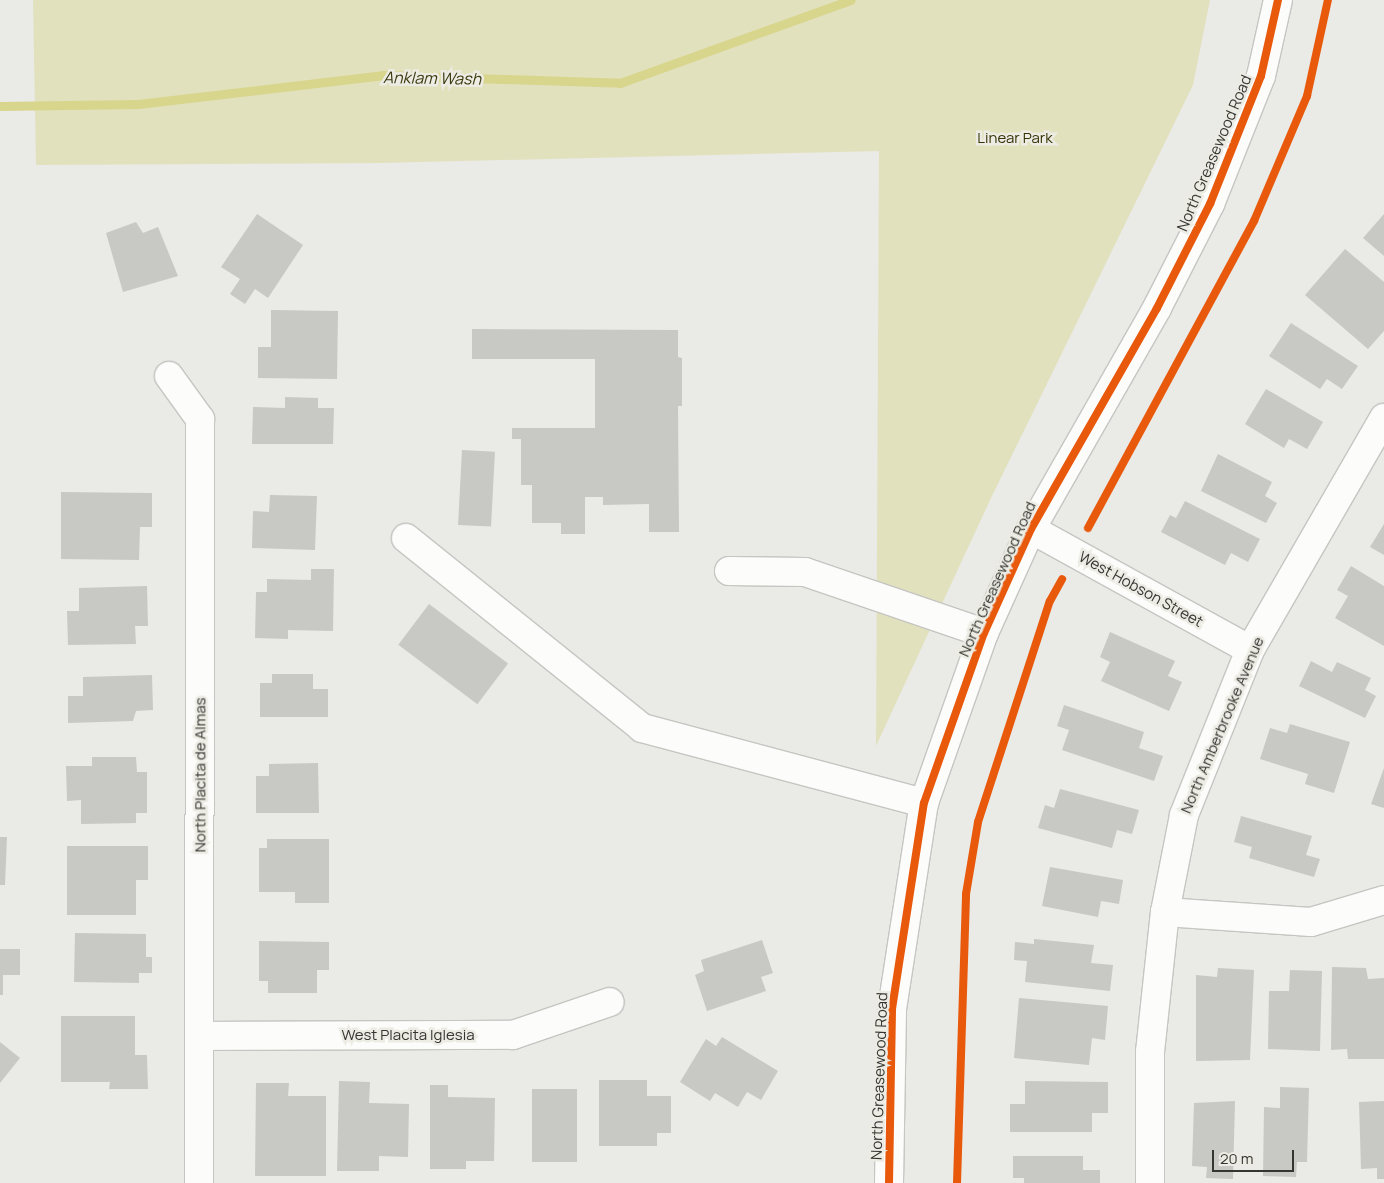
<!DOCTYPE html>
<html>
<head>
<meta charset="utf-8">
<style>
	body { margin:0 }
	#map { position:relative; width:1384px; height:1183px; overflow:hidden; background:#eaeae6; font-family:Manrope,sans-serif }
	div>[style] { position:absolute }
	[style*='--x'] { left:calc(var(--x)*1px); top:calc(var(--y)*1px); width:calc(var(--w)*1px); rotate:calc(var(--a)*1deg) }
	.green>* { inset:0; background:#e2e1bd }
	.stream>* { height:9px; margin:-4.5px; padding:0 4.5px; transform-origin:4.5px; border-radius:4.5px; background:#d8d58c }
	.building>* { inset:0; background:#c8c8c4; transform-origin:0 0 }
	.roads { filter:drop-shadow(1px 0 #c5c5c2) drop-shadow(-1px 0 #c5c5c2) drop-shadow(0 1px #c5c5c2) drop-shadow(0 -1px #c5c5c2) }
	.minor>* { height:28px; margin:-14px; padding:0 14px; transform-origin:14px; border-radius:14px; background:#fcfcfb }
	.cycleway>* { height:8px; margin:-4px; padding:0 4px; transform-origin:4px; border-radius:4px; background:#e8590c }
	span { translate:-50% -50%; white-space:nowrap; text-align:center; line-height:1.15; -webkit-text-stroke:5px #ecece4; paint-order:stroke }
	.park-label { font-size:15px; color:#363306 }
	.street-label { font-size:15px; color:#353532 }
	.water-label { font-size:16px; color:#3c3a0e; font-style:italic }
	.scale { position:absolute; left:1212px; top:1150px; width:82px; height:22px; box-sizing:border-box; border:2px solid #353532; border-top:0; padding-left:6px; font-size:15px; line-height:18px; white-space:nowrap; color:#353532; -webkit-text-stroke:4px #ecece4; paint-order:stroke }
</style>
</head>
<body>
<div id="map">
	<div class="green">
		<i style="clip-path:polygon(33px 0,1210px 0,1193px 85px,991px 498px,876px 746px,879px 151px,379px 163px,36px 165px)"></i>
	</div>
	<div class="stream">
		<i style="--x:0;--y:106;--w:138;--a:-0.8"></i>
		<i style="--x:138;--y:104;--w:248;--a:-6.7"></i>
		<i style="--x:384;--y:75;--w:236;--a:1.9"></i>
		<i style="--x:620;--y:83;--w:245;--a:-19.8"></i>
	</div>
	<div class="building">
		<i style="clip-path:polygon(257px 214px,303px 245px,268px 298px,255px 289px,245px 304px,230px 294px,240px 279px,221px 267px)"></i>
		<i style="clip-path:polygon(1384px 214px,1384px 256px,1363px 238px)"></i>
		<i style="clip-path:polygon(136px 222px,143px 233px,158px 227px,178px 276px,123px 292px,106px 233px)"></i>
		<i style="clip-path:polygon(1345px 249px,1384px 282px,1384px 331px,1368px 349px,1305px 295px)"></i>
		<i style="clip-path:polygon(271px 310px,338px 311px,337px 379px,258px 378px,258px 347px,271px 347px)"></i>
		<i style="clip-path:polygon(1291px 323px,1358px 366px,1342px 389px,1327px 379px,1320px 389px,1269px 356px)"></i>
		<i style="clip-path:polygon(472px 329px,678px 330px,678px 357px,682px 358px,682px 406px,678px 406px,679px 532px,649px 532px,649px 504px,603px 505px,603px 497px,585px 497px,585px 534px,561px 534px,561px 523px,532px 523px,532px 485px,521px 485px,521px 439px,512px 439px,512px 428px,595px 428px,595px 359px,472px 359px)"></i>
		<i style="clip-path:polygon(1266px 389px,1323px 422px,1307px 449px,1289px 439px,1284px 448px,1245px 424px)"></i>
		<i style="clip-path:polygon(285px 397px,318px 398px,318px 408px,334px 408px,333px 444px,252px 444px,253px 407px,285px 408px)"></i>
		<i style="left:462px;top:450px;width:33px;height:75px;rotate:3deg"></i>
		<i style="clip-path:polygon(1218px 454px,1272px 482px,1265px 496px,1277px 503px,1266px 523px,1201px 491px)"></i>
		<i style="clip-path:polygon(61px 492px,152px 493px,152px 527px,140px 527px,139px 560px,61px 559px)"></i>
		<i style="clip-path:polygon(270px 495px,317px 496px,315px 550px,252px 548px,253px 511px,269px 512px)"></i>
		<i style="clip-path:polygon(1185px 501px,1260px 539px,1248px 562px,1231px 553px,1225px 565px,1161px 532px,1170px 515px,1176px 518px)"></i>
		<i style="clip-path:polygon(1384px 524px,1384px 555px,1370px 547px)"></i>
		<i style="clip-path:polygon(1351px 566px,1384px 586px,1384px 646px,1335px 618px,1348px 596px,1337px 590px)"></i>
		<i style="clip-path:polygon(311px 569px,334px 569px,333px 631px,288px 630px,288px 639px,255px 638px,256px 592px,267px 592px,267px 579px,311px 580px)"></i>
		<i style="clip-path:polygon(147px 586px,148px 626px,135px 626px,136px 644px,68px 645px,67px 611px,79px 611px,79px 588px)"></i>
		<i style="left:429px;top:604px;width:99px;height:51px;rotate:37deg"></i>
		<i style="clip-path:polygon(1110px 632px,1175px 661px,1168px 676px,1182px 682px,1169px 711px,1101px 681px,1110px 662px,1100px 657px)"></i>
		<i style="clip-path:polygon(1311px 661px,1332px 672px,1337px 662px,1371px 678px,1365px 690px,1376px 696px,1365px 718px,1299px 686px)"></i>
		<i style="clip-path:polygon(272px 674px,313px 674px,313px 689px,328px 689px,328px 717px,260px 717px,260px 683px,272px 683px)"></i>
		<i style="clip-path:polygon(152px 675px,153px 710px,136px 711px,133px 721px,68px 723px,68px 696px,83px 696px,83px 677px)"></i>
		<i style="clip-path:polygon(1064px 705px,1144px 732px,1139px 748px,1163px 756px,1154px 781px,1062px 750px,1069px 730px,1057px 726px)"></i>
		<i style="clip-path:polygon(1290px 724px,1350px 742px,1334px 793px,1305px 784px,1308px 774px,1260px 759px,1270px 728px,1287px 733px)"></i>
		<i style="clip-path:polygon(92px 757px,136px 757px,137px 772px,147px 772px,147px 813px,136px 813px,136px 823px,81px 824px,81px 800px,67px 801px,66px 766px,92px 766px)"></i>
		<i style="clip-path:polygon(318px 763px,319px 813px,256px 813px,256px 776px,269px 776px,269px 764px)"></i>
		<i style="clip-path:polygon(1384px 768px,1384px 808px,1371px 804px)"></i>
		<i style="clip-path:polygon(1060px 789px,1139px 810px,1132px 834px,1117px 830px,1112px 848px,1038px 828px,1045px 805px,1054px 808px)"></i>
		<i style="clip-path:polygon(1241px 816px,1312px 836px,1306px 855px,1320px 859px,1314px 877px,1249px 858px,1252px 847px,1234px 842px)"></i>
		<i style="clip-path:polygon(0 837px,7px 837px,5px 885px,0 885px)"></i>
		<i style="clip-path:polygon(267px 839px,329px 839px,329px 903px,295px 903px,295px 892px,259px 892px,259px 848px,267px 848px)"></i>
		<i style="clip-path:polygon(67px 846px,148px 846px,148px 880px,136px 880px,136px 915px,67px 915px)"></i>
		<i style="clip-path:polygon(1050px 867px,1123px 880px,1119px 904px,1101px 901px,1098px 917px,1042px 906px)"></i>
		<i style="clip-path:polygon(75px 933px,146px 934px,146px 957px,152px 957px,152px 973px,139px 973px,139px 983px,74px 982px)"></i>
		<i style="clip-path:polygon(1034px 939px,1094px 945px,1091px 963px,1113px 965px,1110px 991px,1025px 982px,1027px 961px,1014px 960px,1015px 942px,1034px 944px)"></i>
		<i style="clip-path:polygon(762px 940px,773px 973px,761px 977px,766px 991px,707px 1011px,695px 975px,704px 971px,701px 960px)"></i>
		<i style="clip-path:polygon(259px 941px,329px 942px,329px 970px,317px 970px,317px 993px,268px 993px,268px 981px,259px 981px)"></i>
		<i style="clip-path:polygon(0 949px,20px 949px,20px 975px,3px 975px,3px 995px,0 995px)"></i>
		<i style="clip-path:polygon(1332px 967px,1366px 968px,1368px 979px,1384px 978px,1384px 1059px,1348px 1059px,1347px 1049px,1331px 1050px)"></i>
		<i style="clip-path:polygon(1218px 968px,1254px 970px,1250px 1060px,1196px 1061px,1196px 975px,1217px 977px)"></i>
		<i style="clip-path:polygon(1290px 970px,1322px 971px,1320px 1051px,1268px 1049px,1269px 991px,1289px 991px)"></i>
		<i style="clip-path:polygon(1019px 998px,1108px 1006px,1105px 1040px,1092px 1038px,1089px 1065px,1014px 1058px)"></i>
		<i style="clip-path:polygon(61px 1016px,135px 1016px,135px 1055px,147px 1055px,148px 1089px,109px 1089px,110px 1082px,61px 1082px)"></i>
		<i style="clip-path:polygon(722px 1037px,778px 1071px,761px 1100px,747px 1092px,738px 1107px,715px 1093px,710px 1101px,680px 1082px,706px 1039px,716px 1046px)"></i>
		<i style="clip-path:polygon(0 1042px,20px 1058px,0 1083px)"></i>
		<i style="clip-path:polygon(599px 1080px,647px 1080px,647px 1096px,671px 1096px,671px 1133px,657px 1133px,657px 1146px,599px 1146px)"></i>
		<i style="clip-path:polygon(339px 1081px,370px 1082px,369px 1103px,409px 1104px,408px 1157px,379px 1156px,379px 1171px,337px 1171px)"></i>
		<i style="clip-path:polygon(1025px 1081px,1108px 1082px,1108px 1113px,1092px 1113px,1092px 1132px,1010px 1132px,1010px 1104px,1025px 1104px)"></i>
		<i style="clip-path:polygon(256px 1083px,289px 1083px,288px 1096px,326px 1096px,326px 1176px,255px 1176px)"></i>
		<i style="clip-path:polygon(430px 1085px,448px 1085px,448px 1097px,495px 1098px,494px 1161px,466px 1161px,466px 1169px,430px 1169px)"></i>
		<i style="clip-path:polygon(1280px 1087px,1309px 1088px,1307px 1162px,1297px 1162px,1296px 1177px,1263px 1176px,1264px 1107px,1280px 1108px)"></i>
		<i style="left:532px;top:1089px;width:45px;height:73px"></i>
		<i style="clip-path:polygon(1235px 1101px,1233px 1179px,1206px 1178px,1207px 1167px,1192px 1166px,1194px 1103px)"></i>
		<i style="clip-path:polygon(1384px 1101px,1384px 1179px,1377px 1179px,1377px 1168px,1361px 1169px,1359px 1102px)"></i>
		<i style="clip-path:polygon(1013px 1156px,1083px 1156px,1083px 1170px,1100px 1170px,1100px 1183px,1024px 1183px,1024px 1178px,1013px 1178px)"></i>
	</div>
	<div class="roads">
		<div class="minor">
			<i style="--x:169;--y:376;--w:53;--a:54.2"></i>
			<i style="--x:200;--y:419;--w:764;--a:90.07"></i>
			<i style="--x:1031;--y:529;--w:250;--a:28.9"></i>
			<i style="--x:406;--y:538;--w:303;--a:38.8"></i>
			<i style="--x:642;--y:728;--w:292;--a:14.9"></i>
			<i style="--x:729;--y:571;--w:76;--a:0.8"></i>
			<i style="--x:805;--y:572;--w:189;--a:18.8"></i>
			<i style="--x:1165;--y:912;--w:146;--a:3.9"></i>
			<i style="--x:1311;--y:922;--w:76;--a:-16.8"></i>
			<i style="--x:200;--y:1036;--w:313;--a:-0.2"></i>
			<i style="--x:513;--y:1035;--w:102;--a:-18.8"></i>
			<i style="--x:889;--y:1183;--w:174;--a:-89"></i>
			<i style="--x:892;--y:1009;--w:208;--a:-81.2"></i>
			<i style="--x:924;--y:803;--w:180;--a:-70.6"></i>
			<i style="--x:984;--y:633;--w:114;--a:-65.7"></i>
			<i style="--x:1031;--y:529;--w:254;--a:-60.3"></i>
			<i style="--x:1157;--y:308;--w:117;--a:-63"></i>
			<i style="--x:1210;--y:204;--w:138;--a:-68.3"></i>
			<i style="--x:1261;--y:76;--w:78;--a:-77.4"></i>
			<i style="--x:1150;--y:1183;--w:131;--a:-90"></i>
			<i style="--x:1150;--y:1052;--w:141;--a:-83.9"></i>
			<i style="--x:1165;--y:912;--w:99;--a:-78.9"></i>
			<i style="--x:1184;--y:815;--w:178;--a:-68.2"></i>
			<i style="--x:1250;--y:650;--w:268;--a:-60"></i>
		</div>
	</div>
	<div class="cycleway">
		<i style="--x:1088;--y:528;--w:349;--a:-61.6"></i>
		<i style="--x:1254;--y:221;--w:136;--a:-67"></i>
		<i style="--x:1307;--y:96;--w:98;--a:-77.7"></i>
		<i style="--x:889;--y:1183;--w:174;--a:-89"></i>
		<i style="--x:892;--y:1009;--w:208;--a:-81.2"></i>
		<i style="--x:924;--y:803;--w:180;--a:-70.6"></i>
		<i style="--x:984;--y:633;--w:114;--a:-65.7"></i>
		<i style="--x:1031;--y:529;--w:254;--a:-60.3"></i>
		<i style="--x:1157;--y:308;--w:117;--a:-63"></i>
		<i style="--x:1210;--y:204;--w:138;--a:-68.3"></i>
		<i style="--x:1261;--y:76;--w:78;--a:-77.4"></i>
		<i style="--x:957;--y:1183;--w:289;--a:-88.2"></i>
		<i style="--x:966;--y:894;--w:73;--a:-80.5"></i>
		<i style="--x:978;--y:822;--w:232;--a:-72"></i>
		<i style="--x:1050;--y:601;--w:25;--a:-61"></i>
	</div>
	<div class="park-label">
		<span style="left:1015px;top:138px">Linear Park</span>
	</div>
	<div class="street-label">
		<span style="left:1214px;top:153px;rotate:-67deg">North Greasewood Road</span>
		<span style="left:997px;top:579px;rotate:-66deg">North Greasewood Road</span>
		<span style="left:1141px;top:589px;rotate:29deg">West Hobson Street</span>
		<span style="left:1222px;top:725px;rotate:-67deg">North Amberbrooke Avenue</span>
		<span style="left:200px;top:775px;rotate:-90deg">North Placita de Almas</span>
		<span style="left:408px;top:1035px">West Placita Iglesia</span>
		<span style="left:879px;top:1076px;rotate:-88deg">North Greasewood Road</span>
	</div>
	<div class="water-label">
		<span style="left:432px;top:78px;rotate:1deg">Anklam Wash</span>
	</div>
	<div class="scale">20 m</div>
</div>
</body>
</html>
